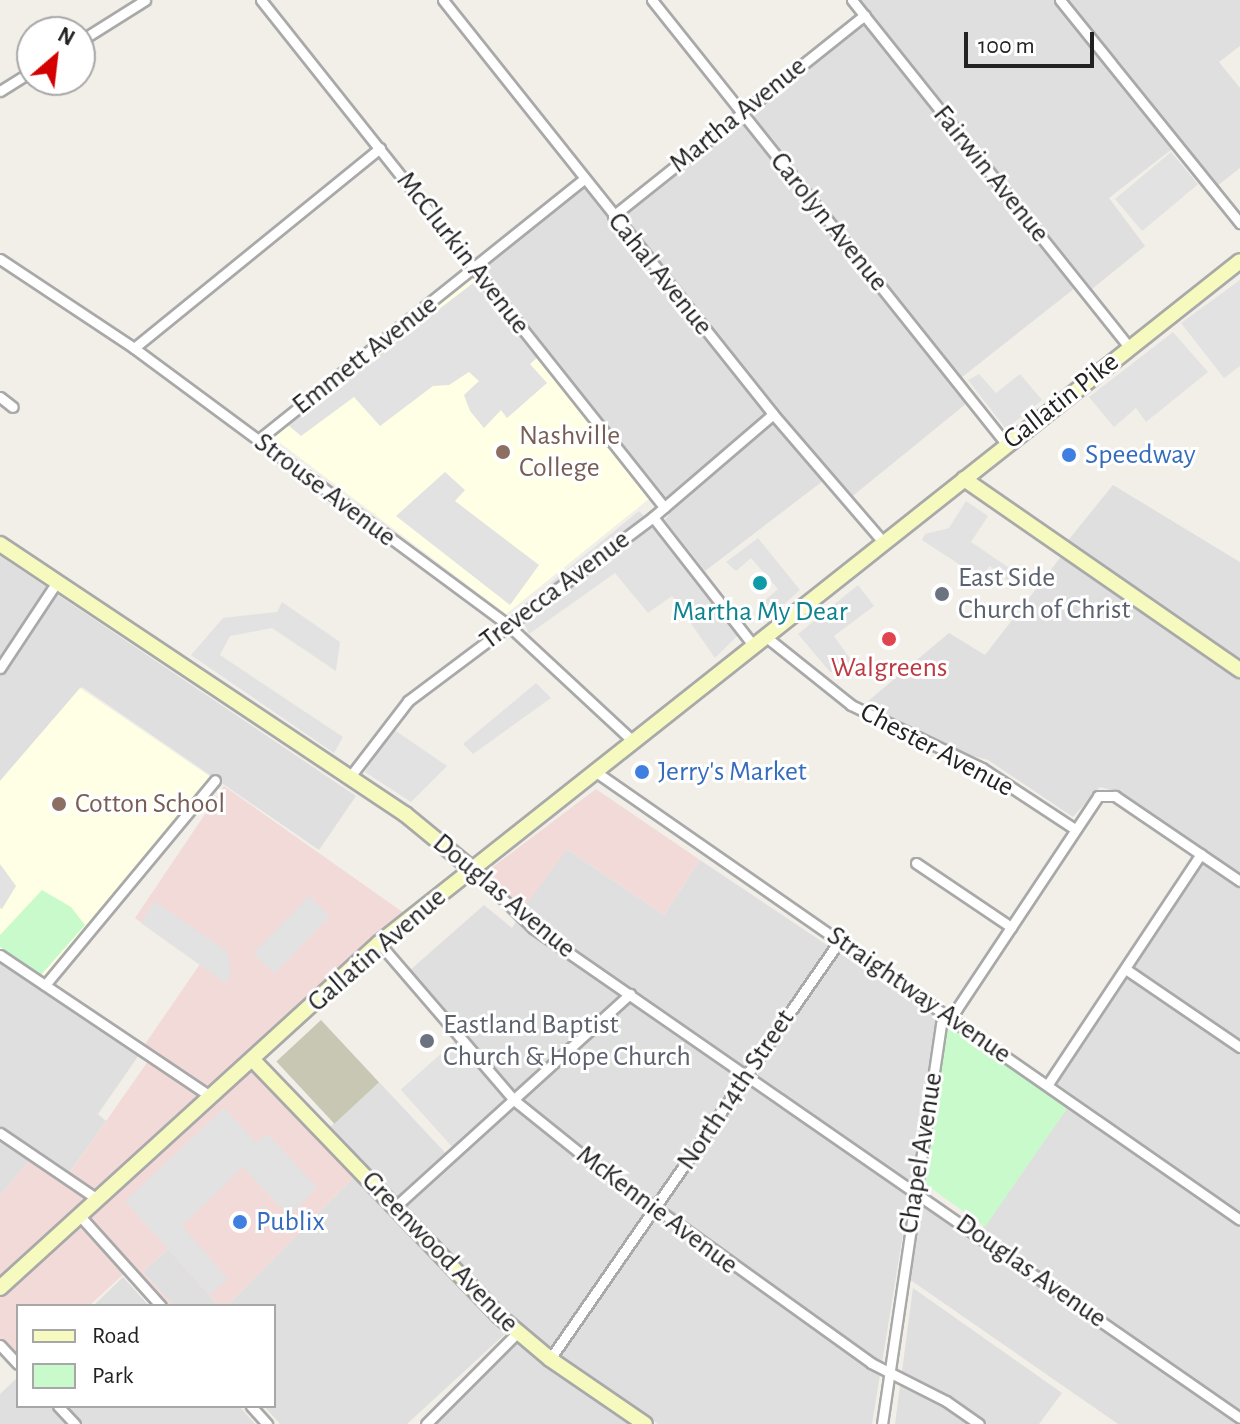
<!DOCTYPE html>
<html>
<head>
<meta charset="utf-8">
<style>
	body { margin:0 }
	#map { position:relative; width:1240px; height:1424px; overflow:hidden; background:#f2efe9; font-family:"Alegreya Sans",sans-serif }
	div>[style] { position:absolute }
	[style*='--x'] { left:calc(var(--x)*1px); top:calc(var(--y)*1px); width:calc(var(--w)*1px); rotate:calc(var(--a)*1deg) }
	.residential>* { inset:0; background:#e0dfdf }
	.commercial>* { inset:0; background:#f2dad9 }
	.education>* { inset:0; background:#ffffe5 }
	.construction>* { inset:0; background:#c7c7b4; transform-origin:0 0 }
	.park>* { inset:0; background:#c8facc }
	.parking>* { inset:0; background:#e2e2e2; transform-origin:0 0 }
	.roads { filter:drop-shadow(2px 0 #a9a9a9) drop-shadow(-2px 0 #a9a9a9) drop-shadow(0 2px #a9a9a9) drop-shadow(0 -2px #a9a9a9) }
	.street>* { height:9px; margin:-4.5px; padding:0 4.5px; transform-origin:4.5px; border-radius:4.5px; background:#fff }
	.secondary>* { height:14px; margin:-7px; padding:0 7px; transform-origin:7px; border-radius:7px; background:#f7fabf }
	.dots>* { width:22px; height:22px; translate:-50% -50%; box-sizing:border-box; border:4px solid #fff; border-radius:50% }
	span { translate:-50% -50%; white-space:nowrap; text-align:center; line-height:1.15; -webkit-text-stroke:6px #fff; paint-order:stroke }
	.street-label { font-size:28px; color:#222 }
	.education-label { font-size:28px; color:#785e54 }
	.left { translate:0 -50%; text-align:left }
	.shop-label { font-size:28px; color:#366cbe }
	.worship-label { font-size:28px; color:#5b616d }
	.culture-label { font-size:28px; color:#0d838f }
	.health-label { font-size:28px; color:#be3a42 }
	.legend { position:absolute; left:16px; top:1304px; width:260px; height:104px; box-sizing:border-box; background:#fff; border:2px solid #a7a7a7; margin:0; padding:10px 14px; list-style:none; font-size:24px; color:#222 }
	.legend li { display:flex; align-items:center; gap:16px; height:40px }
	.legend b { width:40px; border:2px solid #a7a7a7 }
	.north { position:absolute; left:16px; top:16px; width:80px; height:80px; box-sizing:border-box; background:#fff; border:2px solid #a7a7a7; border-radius:50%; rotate:28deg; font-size:22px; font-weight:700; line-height:32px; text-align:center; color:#222 }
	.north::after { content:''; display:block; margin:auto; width:28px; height:36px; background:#d40000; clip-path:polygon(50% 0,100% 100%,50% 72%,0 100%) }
	.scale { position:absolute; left:964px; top:32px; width:130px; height:36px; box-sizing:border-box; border:4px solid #222; border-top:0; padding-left:10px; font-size:24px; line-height:28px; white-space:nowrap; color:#222; -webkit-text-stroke:6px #fff; paint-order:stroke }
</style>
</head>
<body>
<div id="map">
	<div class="residential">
		<i style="clip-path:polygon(861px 0,1240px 0,1240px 46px,1219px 62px,1240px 88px,1240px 168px,1217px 186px,1181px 142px,1109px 198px,1145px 246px,1092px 289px)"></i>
		<i style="clip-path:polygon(863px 22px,1075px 288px,952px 385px,967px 403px,849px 499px,828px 477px,705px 571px,665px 520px,674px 507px,481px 270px,584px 188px,611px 220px)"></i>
		<i style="clip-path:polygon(1113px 485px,1240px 562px,1240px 664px,1066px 543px)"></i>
		<i style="clip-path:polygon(1063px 554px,1240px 676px,1240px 876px,1121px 793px,1100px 787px,1073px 817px,988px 760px,944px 748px,861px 707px,949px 633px,985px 655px)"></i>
		<i style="clip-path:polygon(0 556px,356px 796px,319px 850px,82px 687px,0 781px)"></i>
		<i style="clip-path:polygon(567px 849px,664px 915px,700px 860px,938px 1019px,872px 1424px,658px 1424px,520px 1327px,329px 1128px,379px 1082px,453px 1161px,520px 1100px,409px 971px,484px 905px,512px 928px,537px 884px)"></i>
		<i style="clip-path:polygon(1201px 861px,1240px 888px,1240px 1213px,1056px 1083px)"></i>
		<i style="clip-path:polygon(0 961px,139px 1055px,98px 1114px,106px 1121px,70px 1172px,38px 1151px,0 1195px)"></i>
		<i style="clip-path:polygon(1070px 1104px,1240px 1227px,1240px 1424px,1118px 1424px,909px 1279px,923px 1200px,975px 1238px)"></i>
		<i style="clip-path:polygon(355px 1176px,506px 1333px,407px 1424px,280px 1424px,264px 1406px,274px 1406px,274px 1306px,227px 1306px)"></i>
		<i style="clip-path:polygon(168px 1249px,219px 1306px,174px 1306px,143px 1272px)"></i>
		<i style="clip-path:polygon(123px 1277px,149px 1306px,93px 1306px)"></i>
		<i style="clip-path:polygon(913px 1288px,1062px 1393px,1039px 1424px,895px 1424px)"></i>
		<i style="clip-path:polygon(519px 1340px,640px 1424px,429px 1424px)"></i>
		<i style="clip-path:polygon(18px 1377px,18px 1406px,239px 1406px,255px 1424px,0 1424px,0 1394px)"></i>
	</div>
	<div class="commercial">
		<i style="clip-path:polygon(224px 786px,411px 918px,253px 1060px,355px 1176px,227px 1306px,219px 1306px,168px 1249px,143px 1272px,174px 1306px,161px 1306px,128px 1270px,89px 1306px,18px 1306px,18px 1364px,0 1345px,0 1195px,33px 1156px,66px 1178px,151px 1057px,141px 1050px,200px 964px,135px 918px)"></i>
		<i style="clip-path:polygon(596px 789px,700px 860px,664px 915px,567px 849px,521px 912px,495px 885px,490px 869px)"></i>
	</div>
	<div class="education">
		<i style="clip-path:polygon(474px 274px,650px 498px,506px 614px,271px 436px)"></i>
		<i style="clip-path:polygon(80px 688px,215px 780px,45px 985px,0 955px,0 781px)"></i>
	</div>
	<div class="construction">
		<i style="left:321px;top:1020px;width:85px;height:61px;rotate:47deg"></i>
	</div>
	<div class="park">
		<i style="clip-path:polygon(42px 890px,71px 907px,85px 925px,41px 975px,0 947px,0 935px)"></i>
		<i style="clip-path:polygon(952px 1022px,1070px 1104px,985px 1227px,924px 1183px,945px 1030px)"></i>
	</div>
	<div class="parking">
		<i style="left:1171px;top:152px;width:42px;height:73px;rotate:50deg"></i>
		<i style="clip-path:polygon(477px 280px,537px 358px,530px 364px,547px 383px,507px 418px,501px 410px,484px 428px,470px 411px,464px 395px,479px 381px,469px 372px,449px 385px,433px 386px,380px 426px,354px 397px,301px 436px,288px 425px)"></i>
		<i style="clip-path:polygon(1240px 280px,1240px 366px,1224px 378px,1181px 323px)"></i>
		<i style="clip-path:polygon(1173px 332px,1208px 372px,1146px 422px,1136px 408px,1114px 427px,1089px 397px)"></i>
		<i style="clip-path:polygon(979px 374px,996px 393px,1020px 374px,1042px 400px,1006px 429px,968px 380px)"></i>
		<i style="clip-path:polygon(445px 472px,465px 490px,455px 501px,539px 565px,510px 605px,396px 516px)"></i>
		<i style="clip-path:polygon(966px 501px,988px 516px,971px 542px,1015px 572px,1009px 582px,990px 566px,980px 578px,922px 540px,925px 534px,949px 528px)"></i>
		<i style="clip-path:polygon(655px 508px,665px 520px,654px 529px,738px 635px,715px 658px,672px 596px,648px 613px,615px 573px,529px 634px,518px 609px,639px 511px,645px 517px)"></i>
		<i style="clip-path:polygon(758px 538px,800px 590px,771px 616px,761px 604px,778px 589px,751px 558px,736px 571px,726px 562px)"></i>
		<i style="clip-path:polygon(858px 585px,874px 606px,834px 636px,860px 673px,830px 672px,798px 634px)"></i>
		<i style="clip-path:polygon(282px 602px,340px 642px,336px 671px,272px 628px,230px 636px,220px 655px,343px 737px,334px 753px,191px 655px,223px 618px,277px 612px)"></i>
		<i style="clip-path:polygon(536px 683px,551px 698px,473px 754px,463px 744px)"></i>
		<i style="clip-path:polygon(393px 729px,447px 766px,411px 802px,365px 772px)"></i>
		<i style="clip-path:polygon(0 864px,16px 886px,2px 909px,0 908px)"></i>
		<i style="left:309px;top:896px;width:29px;height:80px;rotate:44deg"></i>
		<i style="clip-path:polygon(154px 901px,227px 951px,231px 974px,225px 983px,141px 923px)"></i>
		<i style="left:455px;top:1041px;width:78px;height:73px;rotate:48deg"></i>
		<i style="clip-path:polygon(224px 1108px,256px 1142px,268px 1134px,317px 1188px,289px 1216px,243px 1167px,182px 1226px,228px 1279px,210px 1295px,125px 1201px)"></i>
	</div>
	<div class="roads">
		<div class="street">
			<i style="--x:261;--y:0;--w:648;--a:51.52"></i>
			<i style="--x:443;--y:0;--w:529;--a:51.44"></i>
			<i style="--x:773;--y:414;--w:170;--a:49.3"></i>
			<i style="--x:652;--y:0;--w:569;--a:51.42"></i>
			<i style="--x:852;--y:0;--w:444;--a:51.4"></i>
			<i style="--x:1060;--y:0;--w:287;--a:51.1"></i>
			<i style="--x:80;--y:41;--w:77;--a:-32.2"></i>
			<i style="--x:0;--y:91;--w:38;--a:-32"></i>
			<i style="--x:613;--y:216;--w:322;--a:-38.6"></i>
			<i style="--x:0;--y:259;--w:161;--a:33.6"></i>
			<i style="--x:134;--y:348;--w:465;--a:36.5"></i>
			<i style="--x:508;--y:625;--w:172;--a:42.9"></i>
			<i style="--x:134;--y:348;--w:317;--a:-39.1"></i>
			<i style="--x:0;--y:397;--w:16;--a:38"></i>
			<i style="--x:258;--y:440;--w:418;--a:-38.7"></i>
			<i style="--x:653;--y:517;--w:162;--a:52"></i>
			<i style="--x:765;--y:636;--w:110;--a:38.7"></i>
			<i style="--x:851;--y:705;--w:145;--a:25.7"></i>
			<i style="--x:982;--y:768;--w:111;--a:33.3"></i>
			<i style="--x:0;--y:668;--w:103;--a:-56.5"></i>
			<i style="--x:596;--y:772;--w:784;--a:34.82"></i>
			<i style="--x:349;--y:778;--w:97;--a:-52.5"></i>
			<i style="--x:408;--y:701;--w:306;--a:-36.9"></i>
			<i style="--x:653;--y:517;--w:158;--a:-40.6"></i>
			<i style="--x:916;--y:863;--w:115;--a:34"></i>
			<i style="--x:472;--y:869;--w:85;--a:44"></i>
			<i style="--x:533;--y:928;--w:860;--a:34.72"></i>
			<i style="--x:379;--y:943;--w:207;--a:49.3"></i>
			<i style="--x:514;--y:1100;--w:92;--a:38.9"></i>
			<i style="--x:586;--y:1158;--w:351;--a:35.7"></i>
			<i style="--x:871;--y:1363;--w:84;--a:26.9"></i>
			<i style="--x:946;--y:1401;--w:40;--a:34.9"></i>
			<i style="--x:0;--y:955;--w:253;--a:33.9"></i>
			<i style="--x:1127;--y:970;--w:137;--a:34.3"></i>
			<i style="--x:45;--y:985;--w:266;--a:-50.3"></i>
			<i style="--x:1048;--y:1084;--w:276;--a:-56.4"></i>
			<i style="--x:0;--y:1133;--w:117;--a:34.2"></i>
			<i style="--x:396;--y:1206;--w:316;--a:-42.2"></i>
			<i style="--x:80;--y:1216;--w:121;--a:48"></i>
			<i style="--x:0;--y:1345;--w:26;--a:47"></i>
			<i style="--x:550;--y:1359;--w:510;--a:-55.31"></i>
			<i style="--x:58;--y:1406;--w:25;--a:47"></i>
			<i style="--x:251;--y:1406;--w:24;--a:48"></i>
			<i style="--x:426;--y:1424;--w:129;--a:-45"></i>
			<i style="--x:882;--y:1424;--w:404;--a:-81.6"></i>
			<i style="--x:941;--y:1024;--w:21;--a:-43"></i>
			<i style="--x:956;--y:1010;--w:257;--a:-56.4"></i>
			<i style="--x:1098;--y:796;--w:17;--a:0"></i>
			<i style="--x:1115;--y:796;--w:151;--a:34.2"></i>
		</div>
		<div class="secondary">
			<i style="--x:964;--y:479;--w:336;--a:34.7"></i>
			<i style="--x:0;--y:544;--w:487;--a:33.7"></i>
			<i style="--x:405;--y:814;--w:87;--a:39.4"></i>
			<i style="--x:253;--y:1060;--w:355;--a:46.1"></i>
			<i style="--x:499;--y:1316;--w:67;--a:40.1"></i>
			<i style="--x:550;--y:1359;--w:115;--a:34.4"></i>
			<i style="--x:0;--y:1288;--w:513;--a:-42.31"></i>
			<i style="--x:379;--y:943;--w:1098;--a:-38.38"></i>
		</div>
	</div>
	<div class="dots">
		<i style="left:503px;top:452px;background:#8d6e63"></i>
		<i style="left:1069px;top:455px;background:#3f7fe0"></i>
		<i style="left:760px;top:583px;background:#0f9aa8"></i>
		<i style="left:942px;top:594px;background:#6b7280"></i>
		<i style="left:889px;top:639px;background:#e0444e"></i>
		<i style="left:642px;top:772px;background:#3f7fe0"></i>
		<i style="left:59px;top:804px;background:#8d6e63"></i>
		<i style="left:427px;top:1041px;background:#6b7280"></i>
		<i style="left:240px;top:1222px;background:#3f7fe0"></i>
	</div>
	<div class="street-label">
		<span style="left:738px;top:115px;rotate:-39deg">Martha Avenue</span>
		<span style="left:991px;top:174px;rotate:51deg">Fairwin Avenue</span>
		<span style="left:829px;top:222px;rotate:51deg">Carolyn Avenue</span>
		<span style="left:463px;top:253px;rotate:52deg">McClurkin Avenue</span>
		<span style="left:660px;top:274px;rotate:51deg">Cahal Avenue</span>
		<span style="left:365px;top:355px;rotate:-38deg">Emmett Avenue</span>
		<span style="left:1061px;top:401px;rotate:-38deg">Gallatin Pike</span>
		<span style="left:325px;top:490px;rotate:37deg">Strouse Avenue</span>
		<span style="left:555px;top:590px;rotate:-37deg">Trevecca Avenue</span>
		<span style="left:937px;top:750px;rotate:28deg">Chester Avenue</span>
		<span style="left:504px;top:896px;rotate:40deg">Douglas Avenue</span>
		<span style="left:377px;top:950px;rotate:-41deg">Gallatin Avenue</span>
		<span style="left:919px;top:995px;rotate:35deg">Straightway Avenue</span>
		<span style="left:736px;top:1090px;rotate:-56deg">North 14th Street</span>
		<span style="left:921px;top:1153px;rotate:-81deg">Chapel Avenue</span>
		<span style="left:657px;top:1210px;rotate:37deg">McKennie Avenue</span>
		<span style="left:440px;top:1252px;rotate:46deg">Greenwood Avenue</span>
		<span style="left:1031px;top:1271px;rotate:35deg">Douglas Avenue</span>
	</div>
	<div class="education-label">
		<span class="left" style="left:519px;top:452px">Nashville<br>College</span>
		<span class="left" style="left:75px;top:804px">Cotton School</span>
	</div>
	<div class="shop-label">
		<span class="left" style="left:1085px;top:455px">Speedway</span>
		<span class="left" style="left:658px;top:772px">Jerry's Market</span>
		<span class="left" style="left:256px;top:1222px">Publix</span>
	</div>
	<div class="worship-label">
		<span class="left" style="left:958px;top:594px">East Side<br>Church of Christ</span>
		<span class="left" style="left:443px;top:1041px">Eastland Baptist<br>Church &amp; Hope Church</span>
	</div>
	<div class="culture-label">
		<span style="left:760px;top:612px">Martha My Dear</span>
	</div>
	<div class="health-label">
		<span style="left:889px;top:668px">Walgreens</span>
	</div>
	<ul class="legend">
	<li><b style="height:10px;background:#f7fabf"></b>Road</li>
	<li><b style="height:22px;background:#c8facc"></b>Park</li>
	</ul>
	<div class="north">N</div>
	<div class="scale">100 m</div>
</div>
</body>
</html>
